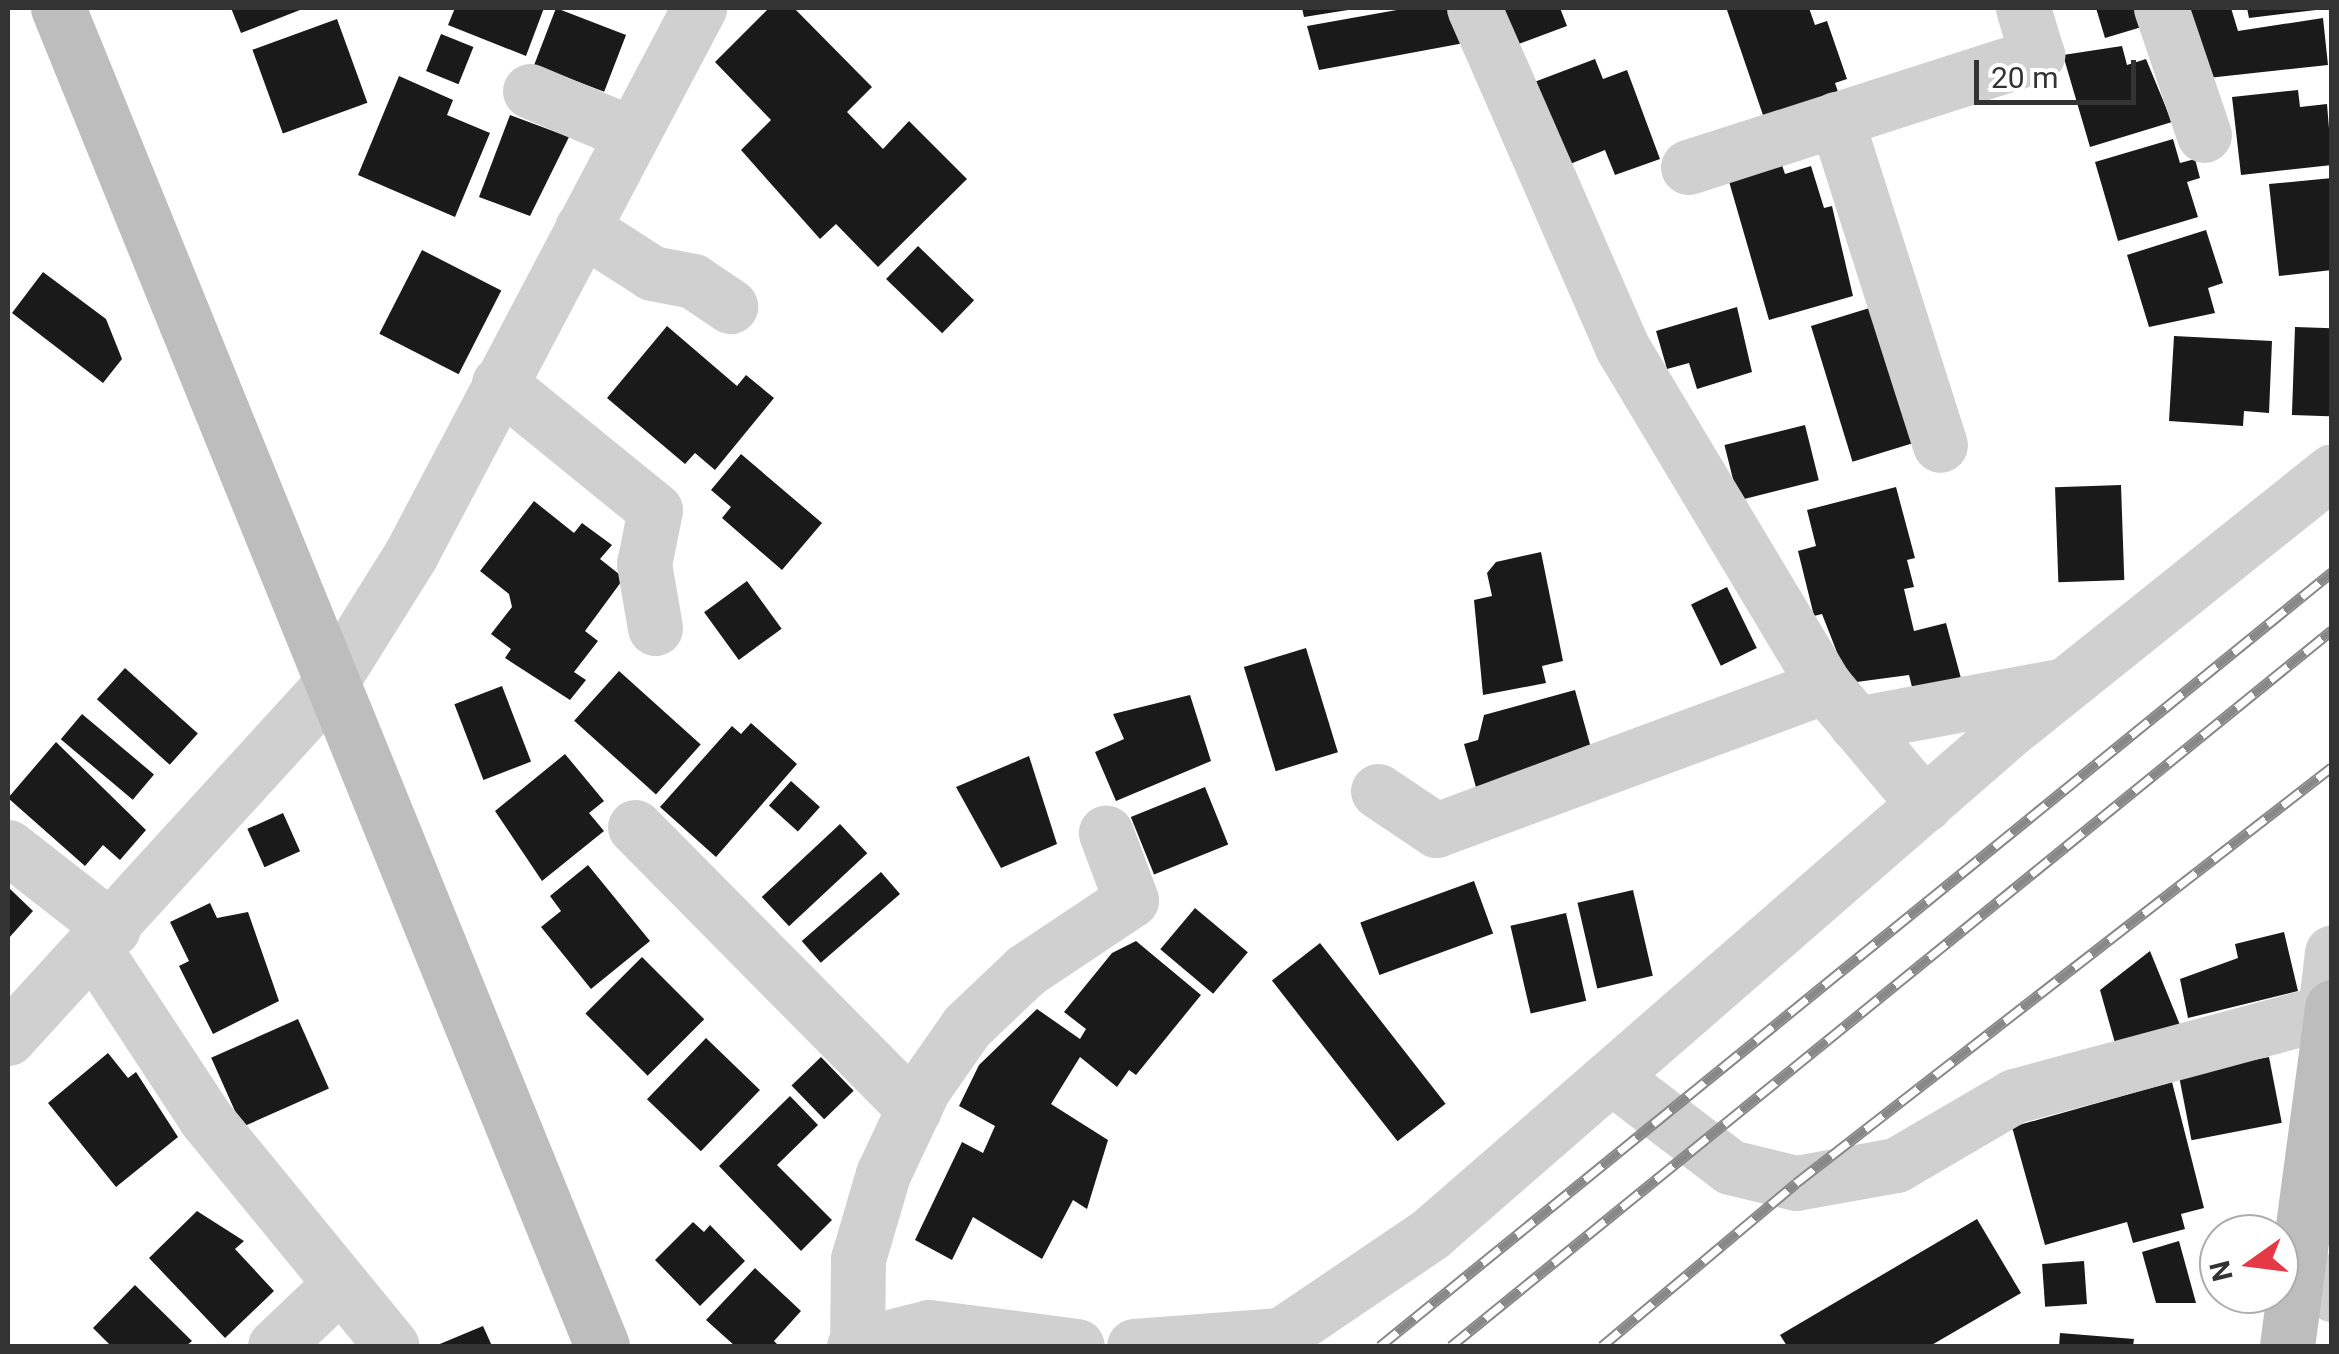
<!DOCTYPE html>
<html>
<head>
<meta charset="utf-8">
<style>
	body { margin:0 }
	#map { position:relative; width:2339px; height:1354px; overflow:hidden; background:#fff; font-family:Roboto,sans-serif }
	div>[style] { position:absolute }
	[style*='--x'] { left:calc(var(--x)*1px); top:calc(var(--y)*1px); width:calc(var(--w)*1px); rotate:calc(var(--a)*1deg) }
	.building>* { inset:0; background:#1a1a1a; transform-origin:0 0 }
	.street>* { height:55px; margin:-27.5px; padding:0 27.5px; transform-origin:27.5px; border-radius:27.5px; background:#d0d0d0 }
	.secondary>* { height:55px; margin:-27.5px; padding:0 27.5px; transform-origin:27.5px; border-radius:27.5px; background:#bdbdbd }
	.rail>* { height:11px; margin-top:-5.5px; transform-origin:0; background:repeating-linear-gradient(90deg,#fff 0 22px,#888 0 44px); box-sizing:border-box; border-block:2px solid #888 }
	span { translate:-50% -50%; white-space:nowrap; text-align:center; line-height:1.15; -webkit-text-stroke:10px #fff; paint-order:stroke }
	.frame { position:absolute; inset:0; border:10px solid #333; pointer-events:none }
	.north { position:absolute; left:2199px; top:1214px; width:100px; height:100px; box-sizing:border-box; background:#fff; border:2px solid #adadad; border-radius:50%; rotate:256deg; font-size:28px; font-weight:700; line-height:40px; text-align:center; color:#333 }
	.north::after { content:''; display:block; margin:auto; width:35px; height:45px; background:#e63946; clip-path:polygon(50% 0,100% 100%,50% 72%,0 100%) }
	.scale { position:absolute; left:1974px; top:60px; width:162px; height:45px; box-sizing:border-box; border:5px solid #333; border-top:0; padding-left:12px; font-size:30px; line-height:35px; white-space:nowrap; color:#333; -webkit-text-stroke:8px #fff; paint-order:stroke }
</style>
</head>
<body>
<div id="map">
	<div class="building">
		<i style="clip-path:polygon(231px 8px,305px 8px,241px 33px)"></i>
		<i style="clip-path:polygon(455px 8px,544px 8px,526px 56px,448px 25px)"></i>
		<i style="left:556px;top:8px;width:75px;height:61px;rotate:21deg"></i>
		<i style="clip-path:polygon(769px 8px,794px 8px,872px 87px,847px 112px,883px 149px,909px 121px,967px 179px,878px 267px,836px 224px,820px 239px,741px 150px,771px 120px,715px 62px)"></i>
		<i style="clip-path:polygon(1302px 8px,1348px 8px,1348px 10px,1304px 17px)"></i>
		<i style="clip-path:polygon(1408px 8px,1463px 8px,1475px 41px,1319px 70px,1307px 26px)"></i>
		<i style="clip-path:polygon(1490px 8px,1560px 8px,1567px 26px,1505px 49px)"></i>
		<i style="clip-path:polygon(1809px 8px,1815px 25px,1827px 21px,1847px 79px,1835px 83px,1839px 95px,1765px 121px,1727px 10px)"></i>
		<i style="clip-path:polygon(2096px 8px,2139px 8px,2145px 26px,2105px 38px)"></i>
		<i style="clip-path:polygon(2186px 8px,2231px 8px,2238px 31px,2323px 18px,2328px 65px,2208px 78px)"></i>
		<i style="clip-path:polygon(2247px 8px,2316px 8px,2316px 10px,2249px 18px)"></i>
		<i style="left:337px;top:19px;width:89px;height:90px;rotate:70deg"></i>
		<i style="left:441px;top:34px;width:35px;height:40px;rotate:22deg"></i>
		<i style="clip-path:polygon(2122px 46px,2127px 65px,2146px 59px,2172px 122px,2090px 147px,2063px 55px)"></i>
		<i style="clip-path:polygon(1595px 59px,1603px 79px,1627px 70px,1660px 159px,1615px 175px,1605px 150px,1560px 168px,1529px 84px)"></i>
		<i style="clip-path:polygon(399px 76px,453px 100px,447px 115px,490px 133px,455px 217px,358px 175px)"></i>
		<i style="clip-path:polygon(2298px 90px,2300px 107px,2327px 104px,2332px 165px,2241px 175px,2232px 97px)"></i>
		<i style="clip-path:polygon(510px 115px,569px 137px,530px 216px,479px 197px)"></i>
		<i style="clip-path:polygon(2173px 139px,2180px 163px,2195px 159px,2200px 178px,2187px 182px,2198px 217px,2118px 241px,2095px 162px)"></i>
		<i style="clip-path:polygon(1781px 162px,1785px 174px,1811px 166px,1824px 208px,1832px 206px,1853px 296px,1769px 320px,1728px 178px)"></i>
		<i style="clip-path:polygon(2332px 178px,2332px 270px,2279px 276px,2269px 184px)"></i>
		<i style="clip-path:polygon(2206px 230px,2223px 283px,2208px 288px,2215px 313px,2149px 327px,2127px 255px)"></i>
		<i style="left:918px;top:246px;width:78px;height:46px;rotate:44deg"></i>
		<i style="left:422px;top:250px;width:89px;height:94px;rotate:27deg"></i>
		<i style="clip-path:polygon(43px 272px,106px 319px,122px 359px,103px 383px,12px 313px)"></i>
		<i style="left:1876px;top:306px;width:142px;height:68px;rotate:73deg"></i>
		<i style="clip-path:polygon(1737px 307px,1752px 372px,1697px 389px,1689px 363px,1667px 369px,1656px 331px)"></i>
		<i style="clip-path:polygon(667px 326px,737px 386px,746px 375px,774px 398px,715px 470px,695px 453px,685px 464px,607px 398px)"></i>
		<i style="left:2295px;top:327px;width:37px;height:88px;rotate:2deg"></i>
		<i style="clip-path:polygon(2174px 336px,2272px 341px,2269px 413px,2244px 411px,2243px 426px,2169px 421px)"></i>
		<i style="left:1805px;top:425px;width:57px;height:83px;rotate:76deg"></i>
		<i style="clip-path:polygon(741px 454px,822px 523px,782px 570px,722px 518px,731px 507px,711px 490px)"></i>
		<i style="left:2121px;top:485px;width:95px;height:66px;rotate:88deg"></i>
		<i style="clip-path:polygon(1896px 487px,1915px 558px,1907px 560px,1914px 587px,1904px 589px,1914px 631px,1946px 623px,1962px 682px,1914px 695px,1909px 675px,1849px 683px,1822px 614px,1814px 616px,1798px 551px,1816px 546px,1807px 510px)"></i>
		<i style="clip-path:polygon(534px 501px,574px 533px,582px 523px,612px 545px,600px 559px,624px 578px,585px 631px,598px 641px,574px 672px,586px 680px,570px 700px,505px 658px,511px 649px,491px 634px,512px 607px,509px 594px,480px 571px)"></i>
		<i style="clip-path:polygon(1541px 552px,1563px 661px,1542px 666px,1546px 683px,1483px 695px,1474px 600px,1492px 596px,1487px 573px,1496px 562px)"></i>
		<i style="left:747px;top:581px;width:59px;height:53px;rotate:54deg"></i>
		<i style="left:1727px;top:587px;width:68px;height:40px;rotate:64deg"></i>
		<i style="left:1306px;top:648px;width:109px;height:65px;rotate:73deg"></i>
		<i style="left:125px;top:668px;width:98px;height:42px;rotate:42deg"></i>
		<i style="left:619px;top:671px;width:110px;height:67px;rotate:42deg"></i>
		<i style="left:502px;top:686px;width:81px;height:51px;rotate:69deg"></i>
		<i style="clip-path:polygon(1575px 690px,1591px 748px,1477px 791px,1464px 744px,1478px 740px,1484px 715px)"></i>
		<i style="clip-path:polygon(1190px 695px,1211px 761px,1116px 801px,1095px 752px,1124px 739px,1113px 714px)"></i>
		<i style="left:82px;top:714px;width:94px;height:33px;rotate:40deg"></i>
		<i style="clip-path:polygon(751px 723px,797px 764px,716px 857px,660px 807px,732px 726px,741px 734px)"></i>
		<i style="clip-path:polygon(56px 742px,146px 830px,120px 860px,103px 845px,85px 866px,8px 798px)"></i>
		<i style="clip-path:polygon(565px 754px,604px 801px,589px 813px,604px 831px,542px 881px,495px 811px)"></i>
		<i style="clip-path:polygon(1029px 756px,1057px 844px,1001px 868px,956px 787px)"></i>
		<i style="left:791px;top:781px;width:39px;height:33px;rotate:42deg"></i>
		<i style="left:1205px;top:787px;width:62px;height:80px;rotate:68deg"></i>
		<i style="left:283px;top:813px;width:42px;height:39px;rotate:66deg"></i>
		<i style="left:840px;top:824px;width:40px;height:107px;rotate:47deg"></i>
		<i style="clip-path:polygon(588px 865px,650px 941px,591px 989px,541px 927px,561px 911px,550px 896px)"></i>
		<i style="left:881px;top:872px;width:29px;height:105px;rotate:49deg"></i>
		<i style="left:1474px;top:881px;width:56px;height:121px;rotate:70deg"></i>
		<i style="clip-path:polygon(8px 887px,33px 911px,8px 939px)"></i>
		<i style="left:1633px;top:890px;width:88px;height:57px;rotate:77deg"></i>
		<i style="clip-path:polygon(210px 903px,217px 918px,248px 912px,279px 1001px,213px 1034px,179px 966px,189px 961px,170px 922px)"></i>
		<i style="left:1195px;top:908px;width:69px;height:54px;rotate:40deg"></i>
		<i style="left:1566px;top:913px;width:90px;height:57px;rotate:77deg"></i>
		<i style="clip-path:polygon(2284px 932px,2298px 991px,2188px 1018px,2180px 979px,2238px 958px,2235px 944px)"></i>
		<i style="clip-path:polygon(1136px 941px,1201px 995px,1136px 1075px,1129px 1070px,1117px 1087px,1080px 1057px,1051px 1104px,1108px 1140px,1087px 1209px,1073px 1200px,1042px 1259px,973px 1217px,952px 1260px,915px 1240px,962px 1142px,983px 1153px,995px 1126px,959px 1106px,979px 1065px,1037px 1009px,1080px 1039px,1086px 1029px,1064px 1012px,1112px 953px)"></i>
		<i style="left:1320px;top:943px;width:204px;height:61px;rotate:52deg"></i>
		<i style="clip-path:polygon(2150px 951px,2180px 1025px,2115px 1043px,2100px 990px)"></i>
		<i style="left:642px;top:957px;width:88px;height:80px;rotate:45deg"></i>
		<i style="left:298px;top:1019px;width:76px;height:95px;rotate:66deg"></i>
		<i style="left:706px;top:1038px;width:75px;height:85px;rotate:44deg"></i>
		<i style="clip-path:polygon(108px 1053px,128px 1078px,136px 1072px,178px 1137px,116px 1187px,48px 1103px)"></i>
		<i style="left:821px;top:1057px;width:47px;height:41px;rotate:46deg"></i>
		<i style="left:2269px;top:1057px;width:67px;height:92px;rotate:79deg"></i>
		<i style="clip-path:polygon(2172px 1082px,2204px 1208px,2181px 1214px,2185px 1229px,2133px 1243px,2127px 1222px,2045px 1245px,2012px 1127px)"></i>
		<i style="clip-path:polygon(790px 1096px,818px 1125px,777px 1165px,832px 1220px,801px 1251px,719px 1166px)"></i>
		<i style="clip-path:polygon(197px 1211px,244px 1241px,235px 1249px,274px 1291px,225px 1338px,149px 1258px)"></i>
		<i style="clip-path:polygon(1977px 1219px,2021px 1293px,1930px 1346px,1787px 1346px,1780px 1335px)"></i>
		<i style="clip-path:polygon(693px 1222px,704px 1232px,710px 1225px,745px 1261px,700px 1306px,655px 1260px)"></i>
		<i style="clip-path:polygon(2179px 1241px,2196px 1303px,2156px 1303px,2142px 1252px)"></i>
		<i style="left:2084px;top:1261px;width:43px;height:42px;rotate:86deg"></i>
		<i style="clip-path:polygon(755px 1268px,801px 1311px,774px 1341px,779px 1346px,735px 1346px,706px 1320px)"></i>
		<i style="clip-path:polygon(135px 1285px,192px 1341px,186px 1346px,111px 1346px,93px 1328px)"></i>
		<i style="clip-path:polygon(483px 1326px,492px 1346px,435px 1346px)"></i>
		<i style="clip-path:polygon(2060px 1333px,2134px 1339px,2133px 1346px,2059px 1346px)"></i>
	</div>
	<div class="street">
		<i style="--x:1474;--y:8;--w:370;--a:66.4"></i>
		<i style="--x:1622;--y:347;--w:395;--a:59.1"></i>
		<i style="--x:2161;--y:8;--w:134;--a:71.3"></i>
		<i style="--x:530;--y:91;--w:111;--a:22.9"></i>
		<i style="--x:1836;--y:119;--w:342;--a:72.3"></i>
		<i style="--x:1688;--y:167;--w:367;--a:-17.8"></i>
		<i style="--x:2037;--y:55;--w:49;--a:-106.6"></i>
		<i style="--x:582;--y:228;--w:83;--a:32.7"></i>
		<i style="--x:652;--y:273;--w:42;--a:11"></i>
		<i style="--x:693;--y:281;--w:45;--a:34"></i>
		<i style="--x:499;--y:383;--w:201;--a:39.1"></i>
		<i style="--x:655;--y:510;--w:55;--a:101.5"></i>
		<i style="--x:644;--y:564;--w:65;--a:80.2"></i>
		<i style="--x:1856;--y:724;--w:208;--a:-10.6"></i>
		<i style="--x:1378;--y:791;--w:70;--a:33.9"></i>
		<i style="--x:1436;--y:830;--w:415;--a:-20.3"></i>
		<i style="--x:1825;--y:686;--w:155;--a:50"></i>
		<i style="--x:635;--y:827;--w:397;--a:45.3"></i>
		<i style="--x:8;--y:847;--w:133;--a:38"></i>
		<i style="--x:95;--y:950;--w:202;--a:56.7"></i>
		<i style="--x:206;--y:1119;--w:293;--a:50.7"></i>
		<i style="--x:8;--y:1038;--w:475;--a:-47.6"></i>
		<i style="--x:328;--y:687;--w:155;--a:-58"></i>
		<i style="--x:410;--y:556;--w:620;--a:-62.19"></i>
		<i style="--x:1616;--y:1080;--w:143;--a:37.3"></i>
		<i style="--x:1730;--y:1167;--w:68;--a:13.6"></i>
		<i style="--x:1796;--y:1183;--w:102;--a:-10.2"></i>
		<i style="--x:1896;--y:1165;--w:137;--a:-30.3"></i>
		<i style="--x:2014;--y:1096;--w:322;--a:-15.1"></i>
		<i style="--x:2325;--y:1012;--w:60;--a:-83.3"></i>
		<i style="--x:2297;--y:1263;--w:47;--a:41.5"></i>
		<i style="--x:857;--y:1344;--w:85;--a:-89.3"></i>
		<i style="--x:858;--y:1259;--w:89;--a:-73.6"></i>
		<i style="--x:883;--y:1174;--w:94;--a:-64.8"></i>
		<i style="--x:923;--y:1089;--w:77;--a:-55.1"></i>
		<i style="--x:967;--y:1026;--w:81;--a:-43.5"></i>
		<i style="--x:1026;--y:970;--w:126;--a:-33.7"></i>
		<i style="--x:1131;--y:900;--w:72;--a:-110.5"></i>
		<i style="--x:275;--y:1346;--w:90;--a:-43.6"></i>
		<i style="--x:854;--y:1346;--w:77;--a:-14.2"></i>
		<i style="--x:929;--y:1327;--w:149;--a:7.3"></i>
		<i style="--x:1134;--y:1346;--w:147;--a:-4.3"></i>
		<i style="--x:1281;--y:1335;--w:180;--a:-34.1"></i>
		<i style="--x:1430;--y:1234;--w:768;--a:-41.04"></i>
		<i style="--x:2009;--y:730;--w:414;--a:-38.7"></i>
	</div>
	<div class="secondary">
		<i style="--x:58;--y:8;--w:1444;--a:67.87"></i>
		<i style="--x:2287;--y:1346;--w:342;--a:-82.4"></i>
	</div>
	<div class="rail">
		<i style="--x:1380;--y:1346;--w:1227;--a:-39.11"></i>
		<i style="--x:1451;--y:1346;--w:1135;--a:-39.1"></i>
		<i style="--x:1602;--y:1346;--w:253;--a:-40"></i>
		<i style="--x:1796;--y:1183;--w:678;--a:-37.82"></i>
	</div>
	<div class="frame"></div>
	<div class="north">N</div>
	<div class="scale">20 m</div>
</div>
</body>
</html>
